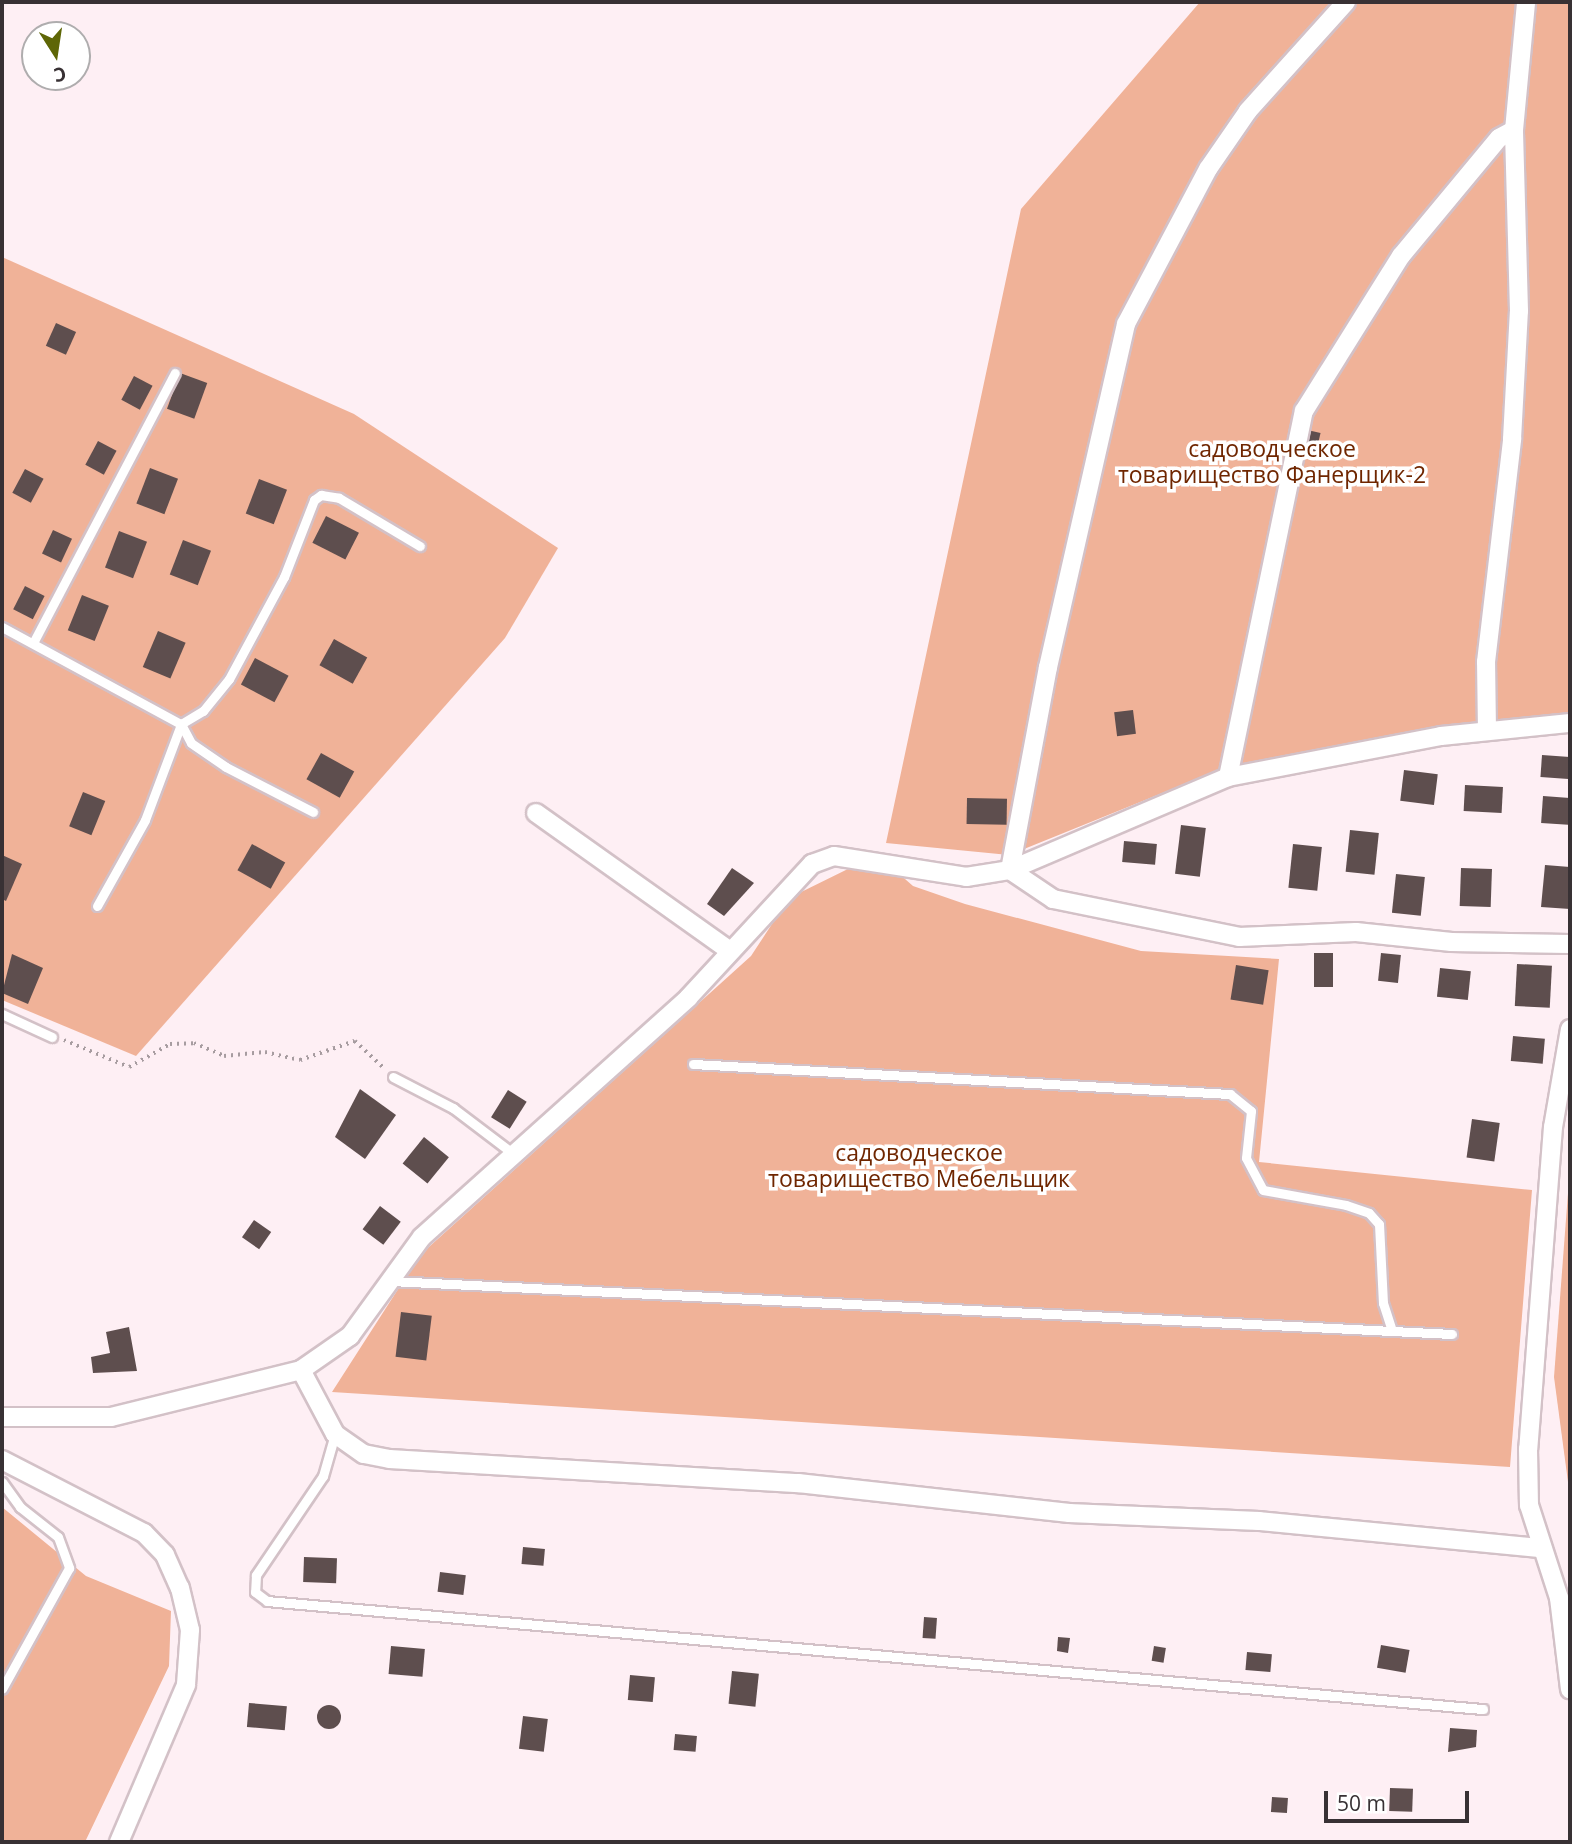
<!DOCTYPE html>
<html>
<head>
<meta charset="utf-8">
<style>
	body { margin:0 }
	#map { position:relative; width:1572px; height:1844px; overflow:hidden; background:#feeff4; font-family:"Open Sans",sans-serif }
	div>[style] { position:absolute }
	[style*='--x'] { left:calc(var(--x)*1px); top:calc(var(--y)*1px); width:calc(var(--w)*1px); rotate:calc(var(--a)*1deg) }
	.green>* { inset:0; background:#f0b298 }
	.building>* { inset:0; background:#5e4e4e; transform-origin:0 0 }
	.round { border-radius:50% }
	.path>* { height:3.5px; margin-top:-1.75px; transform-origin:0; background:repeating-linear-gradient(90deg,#a79ca0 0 2px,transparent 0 7px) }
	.roads { filter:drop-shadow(2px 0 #d3c1c7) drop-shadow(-2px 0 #d3c1c7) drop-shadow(0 2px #d3c1c7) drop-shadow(0 -2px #d3c1c7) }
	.service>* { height:9px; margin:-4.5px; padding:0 4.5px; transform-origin:4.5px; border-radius:4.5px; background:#fff }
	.minor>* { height:18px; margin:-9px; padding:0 9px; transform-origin:9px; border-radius:9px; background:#fff }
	span { translate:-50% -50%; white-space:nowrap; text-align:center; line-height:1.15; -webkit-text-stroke:7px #fff; paint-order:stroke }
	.park-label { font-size:23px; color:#6f2600 }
	.frame { position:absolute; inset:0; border:4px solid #383134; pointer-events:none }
	.north { position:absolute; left:21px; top:21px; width:70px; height:70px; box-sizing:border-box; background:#fff; border:2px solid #afadae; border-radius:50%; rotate:168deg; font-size:19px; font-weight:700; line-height:28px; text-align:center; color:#383134 }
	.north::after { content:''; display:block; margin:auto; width:24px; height:32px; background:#5e6606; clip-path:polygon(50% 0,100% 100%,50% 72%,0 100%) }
	.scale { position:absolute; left:1324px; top:1791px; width:145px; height:32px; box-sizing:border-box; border:4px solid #383134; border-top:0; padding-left:9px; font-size:21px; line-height:24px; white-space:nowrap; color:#383134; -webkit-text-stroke:5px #fff; paint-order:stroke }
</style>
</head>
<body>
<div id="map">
	<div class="green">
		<i style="clip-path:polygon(1200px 2px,1570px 2px,1570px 714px,1207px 775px,1009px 855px,886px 843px,1021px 209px)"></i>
		<i style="clip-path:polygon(2px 257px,354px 414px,558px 548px,505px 638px,136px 1056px,2px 1000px)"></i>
		<i style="clip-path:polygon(854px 866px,897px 872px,913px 886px,965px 904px,1141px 951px,1279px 959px,1259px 1162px,1532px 1190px,1510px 1467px,332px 1392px,420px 1255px,751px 956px,789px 898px)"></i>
		<i style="clip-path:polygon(1568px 1193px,1570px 1193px,1570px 1497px,1554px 1377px)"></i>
		<i style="clip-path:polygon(2px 1507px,86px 1576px,171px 1611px,169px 1666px,85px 1842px,2px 1842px)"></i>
	</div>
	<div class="building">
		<i style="left:56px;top:323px;width:22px;height:25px;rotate:24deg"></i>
		<i style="left:180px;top:373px;width:29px;height:38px;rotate:20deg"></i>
		<i style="left:134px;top:376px;width:21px;height:27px;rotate:28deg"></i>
		<i style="left:1303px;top:429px;width:18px;height:19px;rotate:13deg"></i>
		<i style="left:98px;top:441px;width:21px;height:27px;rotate:28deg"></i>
		<i style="left:150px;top:468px;width:30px;height:38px;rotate:21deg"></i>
		<i style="left:25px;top:469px;width:21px;height:27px;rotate:28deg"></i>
		<i style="left:259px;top:479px;width:30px;height:37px;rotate:21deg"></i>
		<i style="left:326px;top:516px;width:37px;height:30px;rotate:27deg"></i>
		<i style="left:53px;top:530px;width:21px;height:26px;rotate:25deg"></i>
		<i style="left:119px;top:531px;width:30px;height:39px;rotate:21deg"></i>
		<i style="left:183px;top:540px;width:30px;height:37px;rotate:21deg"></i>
		<i style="left:25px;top:586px;width:22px;height:26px;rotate:27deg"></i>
		<i style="left:82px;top:595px;width:29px;height:38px;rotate:22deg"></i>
		<i style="left:158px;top:631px;width:30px;height:39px;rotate:23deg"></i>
		<i style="left:334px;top:639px;width:38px;height:30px;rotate:29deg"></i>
		<i style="left:255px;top:658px;width:38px;height:30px;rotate:28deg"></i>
		<i style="left:1133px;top:710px;width:24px;height:19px;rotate:83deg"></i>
		<i style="left:321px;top:753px;width:38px;height:30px;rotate:29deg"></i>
		<i style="left:1542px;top:755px;width:28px;height:22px;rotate:4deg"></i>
		<i style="left:1404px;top:770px;width:34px;height:31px;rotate:7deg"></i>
		<i style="left:1465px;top:785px;width:38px;height:26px;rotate:3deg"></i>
		<i style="left:83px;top:792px;width:24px;height:37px;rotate:22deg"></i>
		<i style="left:1543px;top:796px;width:27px;height:27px;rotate:4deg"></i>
		<i style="left:967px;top:798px;width:40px;height:26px;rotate:1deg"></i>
		<i style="left:1181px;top:825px;width:25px;height:49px;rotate:7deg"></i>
		<i style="left:1350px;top:830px;width:29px;height:42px;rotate:6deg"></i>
		<i style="left:1124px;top:841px;width:33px;height:21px;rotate:5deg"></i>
		<i style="left:252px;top:844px;width:38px;height:30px;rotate:29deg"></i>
		<i style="left:1293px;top:844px;width:29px;height:44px;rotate:6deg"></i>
		<i style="clip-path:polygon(2px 855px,22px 864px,6px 901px,2px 899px)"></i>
		<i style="clip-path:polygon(1545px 865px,1570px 867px,1570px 909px,1541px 907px)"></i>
		<i style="clip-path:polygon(732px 868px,754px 883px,724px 916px,707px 904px)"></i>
		<i style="left:1461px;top:868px;width:31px;height:38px;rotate:2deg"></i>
		<i style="left:1396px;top:874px;width:29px;height:39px;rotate:6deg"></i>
		<i style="left:1314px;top:953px;width:19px;height:34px"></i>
		<i style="left:1381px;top:953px;width:20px;height:28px;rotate:6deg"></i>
		<i style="clip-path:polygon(12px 954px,43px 968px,28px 1004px,2px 993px)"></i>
		<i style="left:1517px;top:964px;width:35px;height:42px;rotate:3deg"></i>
		<i style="left:1236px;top:965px;width:33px;height:35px;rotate:9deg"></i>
		<i style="left:1440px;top:968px;width:31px;height:29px;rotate:6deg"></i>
		<i style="left:1513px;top:1036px;width:32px;height:25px;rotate:5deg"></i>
		<i style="clip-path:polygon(360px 1089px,396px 1115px,365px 1159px,335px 1137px)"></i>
		<i style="left:508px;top:1090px;width:22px;height:32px;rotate:32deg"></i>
		<i style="left:1472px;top:1119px;width:28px;height:39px;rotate:8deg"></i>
		<i style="left:424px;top:1137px;width:32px;height:34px;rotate:39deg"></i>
		<i style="left:380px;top:1206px;width:26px;height:29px;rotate:37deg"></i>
		<i style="left:254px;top:1220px;width:21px;height:21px;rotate:35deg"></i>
		<i style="left:401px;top:1312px;width:31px;height:45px;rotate:7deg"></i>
		<i style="clip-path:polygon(129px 1327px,137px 1371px,93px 1373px,91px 1357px,110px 1353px,106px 1332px)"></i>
		<i style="left:523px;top:1547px;width:22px;height:17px;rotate:5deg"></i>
		<i style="left:304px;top:1557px;width:33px;height:25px;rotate:2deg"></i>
		<i style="left:440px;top:1572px;width:26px;height:20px;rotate:7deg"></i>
		<i style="left:924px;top:1617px;width:13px;height:21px;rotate:4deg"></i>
		<i style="clip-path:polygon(1058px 1637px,1070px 1638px,1068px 1653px,1057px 1651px)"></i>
		<i style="left:1381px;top:1645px;width:29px;height:23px;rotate:10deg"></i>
		<i style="left:391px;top:1646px;width:34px;height:28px;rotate:5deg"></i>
		<i style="left:1154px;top:1646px;width:12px;height:15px;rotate:9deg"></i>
		<i style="left:1247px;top:1652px;width:25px;height:18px;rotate:5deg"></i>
		<i style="left:732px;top:1671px;width:27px;height:33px;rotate:6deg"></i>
		<i style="left:630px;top:1675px;width:25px;height:25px;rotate:5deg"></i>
		<i style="left:249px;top:1703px;width:38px;height:24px;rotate:5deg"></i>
		<i class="round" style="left:317px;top:1705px;width:24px;height:24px"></i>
		<i style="left:523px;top:1716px;width:25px;height:33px;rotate:7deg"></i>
		<i style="clip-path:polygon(1450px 1728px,1477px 1730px,1476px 1747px,1448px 1752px)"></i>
		<i style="left:675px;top:1734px;width:22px;height:16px;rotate:5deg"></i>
		<i style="left:1390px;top:1788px;width:23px;height:23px;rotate:2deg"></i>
		<i style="left:1272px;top:1797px;width:16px;height:15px;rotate:4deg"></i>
	</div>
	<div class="path">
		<i style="--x:64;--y:1040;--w:70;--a:22.6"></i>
		<i style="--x:129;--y:1067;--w:47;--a:-29.3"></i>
		<i style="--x:170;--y:1044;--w:24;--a:-2"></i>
		<i style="--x:194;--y:1043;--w:33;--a:23"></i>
		<i style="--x:224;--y:1056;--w:41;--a:-5.6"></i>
		<i style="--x:265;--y:1052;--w:36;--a:13"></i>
		<i style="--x:300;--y:1060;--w:58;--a:-19.1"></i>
		<i style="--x:355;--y:1041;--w:40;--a:43"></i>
	</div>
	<div class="roads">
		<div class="service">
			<i style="--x:2;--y:627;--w:204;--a:28.5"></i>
			<i style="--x:181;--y:724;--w:21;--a:62"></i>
			<i style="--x:191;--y:743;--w:42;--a:34.4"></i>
			<i style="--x:226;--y:767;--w:98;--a:27.3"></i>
			<i style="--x:33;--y:643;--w:305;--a:-62.3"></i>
			<i style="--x:97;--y:906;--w:98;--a:-60.8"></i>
			<i style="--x:145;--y:820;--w:103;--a:-69.4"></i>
			<i style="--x:181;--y:724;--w:26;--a:-31"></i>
			<i style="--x:203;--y:711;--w:41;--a:-50.9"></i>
			<i style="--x:229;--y:679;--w:116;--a:-61.7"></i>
			<i style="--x:284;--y:577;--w:83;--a:-68.7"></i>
			<i style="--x:314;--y:500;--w:9;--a:-36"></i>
			<i style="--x:321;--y:495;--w:18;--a:9"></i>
			<i style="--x:339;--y:498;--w:94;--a:30.7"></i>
			<i style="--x:2;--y:1014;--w:55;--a:24.7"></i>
			<i style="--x:693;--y:1064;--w:538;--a:3.2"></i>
			<i style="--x:1230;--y:1094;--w:27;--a:39"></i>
			<i style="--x:1251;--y:1111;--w:47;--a:96.1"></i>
			<i style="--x:1246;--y:1158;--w:36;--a:62"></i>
			<i style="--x:1263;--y:1190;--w:84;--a:10.2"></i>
			<i style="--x:1346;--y:1205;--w:24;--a:19"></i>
			<i style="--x:1369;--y:1213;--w:15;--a:48"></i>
			<i style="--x:1379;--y:1224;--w:79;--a:87.1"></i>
			<i style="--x:1383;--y:1303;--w:29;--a:72"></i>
			<i style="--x:393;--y:1077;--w:68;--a:27.3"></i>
			<i style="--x:453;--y:1108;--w:78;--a:37.2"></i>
			<i style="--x:391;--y:1281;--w:1062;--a:2.86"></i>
			<i style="--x:335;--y:1434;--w:44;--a:105.9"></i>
			<i style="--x:323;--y:1476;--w:120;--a:124.1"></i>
			<i style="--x:256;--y:1575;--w:17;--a:93"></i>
			<i style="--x:255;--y:1592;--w:15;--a:37"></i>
			<i style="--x:267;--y:1601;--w:1221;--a:5.08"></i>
			<i style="--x:2;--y:1482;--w:31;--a:54"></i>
			<i style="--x:20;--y:1507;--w:48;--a:38.3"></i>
			<i style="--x:58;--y:1537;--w:33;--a:70"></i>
			<i style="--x:69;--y:1568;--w:138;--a:119"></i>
		</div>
		<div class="minor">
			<i style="--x:1346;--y:2;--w:147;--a:132"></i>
			<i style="--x:1248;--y:111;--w:70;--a:124.6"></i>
			<i style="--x:1208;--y:169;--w:175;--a:117.9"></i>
			<i style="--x:1126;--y:324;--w:352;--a:102.8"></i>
			<i style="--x:1048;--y:667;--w:207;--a:100.6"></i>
			<i style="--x:1010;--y:870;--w:52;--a:34"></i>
			<i style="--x:1053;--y:899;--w:190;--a:11.5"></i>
			<i style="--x:1239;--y:937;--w:117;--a:-2.4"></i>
			<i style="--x:1356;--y:932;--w:96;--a:6"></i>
			<i style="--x:1451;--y:942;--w:119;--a:1"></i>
			<i style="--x:1487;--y:731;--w:69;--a:-90.8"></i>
			<i style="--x:1486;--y:662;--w:225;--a:-83.3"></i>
			<i style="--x:1512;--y:439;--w:128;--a:-86.9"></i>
			<i style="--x:1519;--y:311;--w:181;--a:-91.6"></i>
			<i style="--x:1514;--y:130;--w:129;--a:-84.6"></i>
			<i style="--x:1228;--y:777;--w:374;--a:-78.3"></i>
			<i style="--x:1304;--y:411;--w:183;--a:-58"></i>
			<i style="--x:1401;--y:256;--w:153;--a:-50.3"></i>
			<i style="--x:1499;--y:138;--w:17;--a:-28"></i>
			<i style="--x:536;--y:813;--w:238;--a:35.4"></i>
			<i style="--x:1570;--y:1029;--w:99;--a:99.8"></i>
			<i style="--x:1553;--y:1127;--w:323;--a:94.4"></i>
			<i style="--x:1528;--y:1449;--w:56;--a:89"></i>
			<i style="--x:1529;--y:1505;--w:98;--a:72.1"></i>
			<i style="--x:1559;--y:1598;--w:92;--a:83.1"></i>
			<i style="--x:301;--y:1370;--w:72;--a:62"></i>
			<i style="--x:335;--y:1434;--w:35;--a:35"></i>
			<i style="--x:364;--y:1454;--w:26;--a:11"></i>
			<i style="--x:390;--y:1459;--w:409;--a:3.4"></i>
			<i style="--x:798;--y:1483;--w:273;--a:6.3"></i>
			<i style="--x:1069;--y:1513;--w:190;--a:2.4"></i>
			<i style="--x:1259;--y:1521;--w:283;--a:5.5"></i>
			<i style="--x:2;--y:1417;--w:109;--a:0"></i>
			<i style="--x:111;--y:1417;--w:196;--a:-13.9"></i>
			<i style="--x:301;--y:1370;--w:60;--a:-34.8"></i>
			<i style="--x:350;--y:1336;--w:122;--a:-54"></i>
			<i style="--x:422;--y:1237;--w:358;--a:-41.9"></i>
			<i style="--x:688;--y:998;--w:183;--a:-47.2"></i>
			<i style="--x:812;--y:864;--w:23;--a:-20"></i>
			<i style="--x:834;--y:856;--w:134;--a:9"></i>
			<i style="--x:966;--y:877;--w:45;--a:-9"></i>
			<i style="--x:1010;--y:870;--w:237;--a:-23.1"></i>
			<i style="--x:1228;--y:777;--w:217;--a:-10.9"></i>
			<i style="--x:1441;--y:736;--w:130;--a:-5.8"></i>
			<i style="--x:2;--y:1460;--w:160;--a:27.2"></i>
			<i style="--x:144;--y:1533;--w:30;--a:46"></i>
			<i style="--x:165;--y:1555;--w:36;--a:66"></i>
			<i style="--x:180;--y:1588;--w:43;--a:76.6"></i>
			<i style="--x:190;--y:1630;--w:55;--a:94.2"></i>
			<i style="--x:186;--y:1685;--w:171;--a:113.1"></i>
		</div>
	</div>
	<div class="park-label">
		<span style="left:1272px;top:461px">садоводческое<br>товарищество Фанерщик-2</span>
		<span style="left:919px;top:1165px">садоводческое<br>товарищество Мебельщик</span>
	</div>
	<div class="frame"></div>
	<div class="north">С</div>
	<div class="scale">50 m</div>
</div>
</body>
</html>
